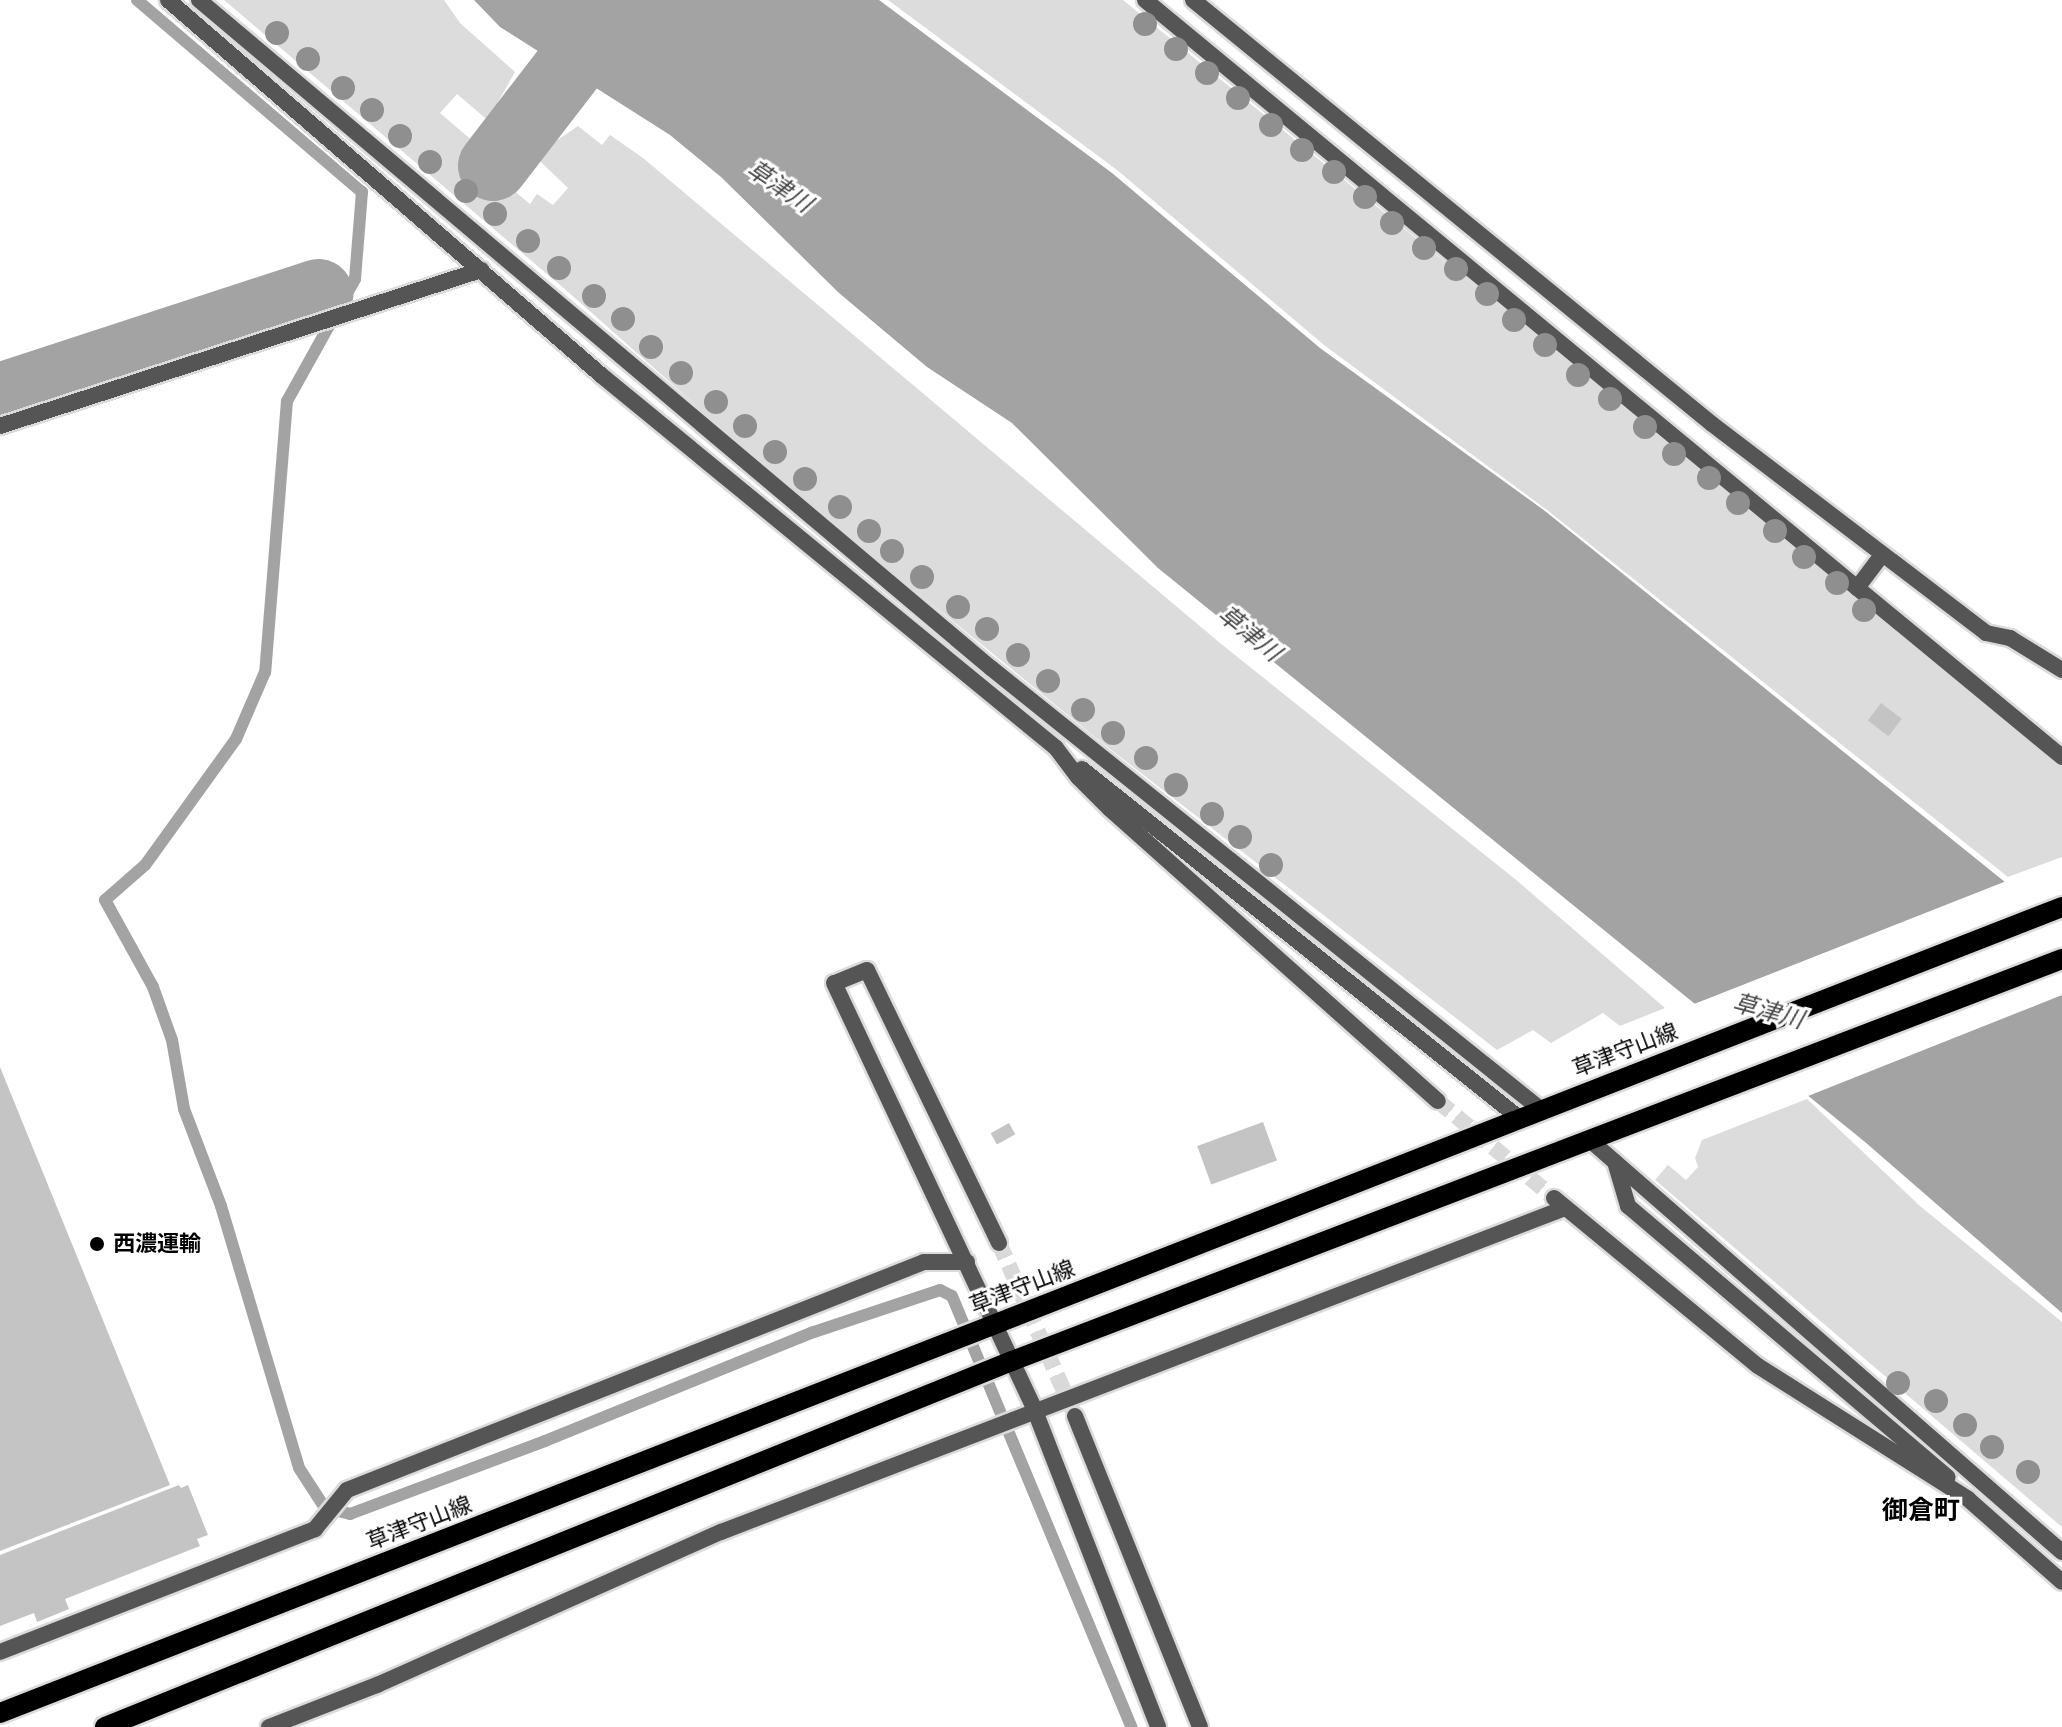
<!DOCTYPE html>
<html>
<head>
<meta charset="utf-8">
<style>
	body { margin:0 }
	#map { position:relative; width:2062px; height:1727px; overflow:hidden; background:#fff; font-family:"Fira Sans Condensed","Noto Sans JP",sans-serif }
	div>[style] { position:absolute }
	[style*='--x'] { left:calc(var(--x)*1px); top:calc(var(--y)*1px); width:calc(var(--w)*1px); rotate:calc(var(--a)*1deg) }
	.green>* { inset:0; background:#dcdcdc }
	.water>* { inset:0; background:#a3a3a3 }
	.pier>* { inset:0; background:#fff }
	.stream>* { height:12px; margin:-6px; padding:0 6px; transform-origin:6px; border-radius:6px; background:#a3a3a3 }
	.river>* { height:70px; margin:-35px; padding:0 35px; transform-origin:35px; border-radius:35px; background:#a3a3a3 }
	.building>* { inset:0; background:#c4c4c4; transform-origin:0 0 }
	.minor-tunnel>* { height:16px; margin-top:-8px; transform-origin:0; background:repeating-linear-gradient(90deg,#d9d9d9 0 16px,transparent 0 24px) }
	.roads { filter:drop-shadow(2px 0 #dbdbdb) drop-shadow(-2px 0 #dbdbdb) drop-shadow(0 2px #dbdbdb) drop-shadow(0 -2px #dbdbdb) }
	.minor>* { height:16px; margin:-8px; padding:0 8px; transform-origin:8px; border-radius:8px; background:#555 }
	.primary>* { height:20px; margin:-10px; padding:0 10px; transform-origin:10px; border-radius:10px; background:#000 }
	.trees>* { width:24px; height:24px; margin:-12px; border-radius:50%; background:#8f8f8f }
	.dots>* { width:22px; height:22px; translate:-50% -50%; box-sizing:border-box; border:4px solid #fff; border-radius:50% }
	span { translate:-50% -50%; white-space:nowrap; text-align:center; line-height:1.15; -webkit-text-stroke:6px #fff; paint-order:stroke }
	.street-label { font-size:22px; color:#000 }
	.poi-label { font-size:22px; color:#000; font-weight:700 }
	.left { translate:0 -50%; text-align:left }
	.water-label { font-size:24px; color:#444; font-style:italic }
	.quarter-label { font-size:26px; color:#000; font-weight:700 }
</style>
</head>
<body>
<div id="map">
	<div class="green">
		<i style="clip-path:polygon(224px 0,444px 0,460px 23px,515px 72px,498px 102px,515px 117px,505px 129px,499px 126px,497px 128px,457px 94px,440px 113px,476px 144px,470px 154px,530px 204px,537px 194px,553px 205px,568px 188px,525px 147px,536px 133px,550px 145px,578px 126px,602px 145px,610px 135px,643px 158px,1220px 643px,1515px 879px,1665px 1008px,1620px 1026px,1603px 1013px,1551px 1043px,1533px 1030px,1497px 1050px,1096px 738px,786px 485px,567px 291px)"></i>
		<i style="clip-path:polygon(888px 0,1123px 0,2062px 764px,2062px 857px,2008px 877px,1547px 510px,1324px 345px,1117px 170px)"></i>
		<i style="clip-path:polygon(1807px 1099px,1920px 1206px,2062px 1322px,2062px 1527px,1655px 1180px,1668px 1165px,1686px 1180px,1698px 1167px,1695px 1158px,1702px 1140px)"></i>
	</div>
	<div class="water">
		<i style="clip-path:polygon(474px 0,879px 0,1112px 173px,1320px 348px,1545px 511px,2062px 928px,2062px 1313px,1865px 1142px,1158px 568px,1012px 423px,927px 367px,839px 293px,721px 177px,670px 135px,500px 27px)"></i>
	</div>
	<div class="pier">
		<i style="clip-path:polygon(2009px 880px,2062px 922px,2062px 995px,1803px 1098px,1689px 1006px)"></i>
	</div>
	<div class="stream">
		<i style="--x:137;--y:0;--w:296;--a:40.5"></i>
		<i style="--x:362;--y:192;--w:87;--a:94.6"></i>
		<i style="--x:355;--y:279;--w:140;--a:119.1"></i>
		<i style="--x:287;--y:401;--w:272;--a:94.6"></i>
		<i style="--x:265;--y:672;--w:73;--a:113.4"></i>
		<i style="--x:236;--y:739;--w:155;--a:125.8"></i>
		<i style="--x:145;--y:865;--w:53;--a:138.8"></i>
		<i style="--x:105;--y:900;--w:99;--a:61.1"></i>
		<i style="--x:153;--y:987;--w:56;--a:70.3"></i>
		<i style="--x:172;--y:1040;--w:70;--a:80.1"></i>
		<i style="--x:184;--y:1109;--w:104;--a:69.1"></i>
		<i style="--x:221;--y:1206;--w:273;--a:73.4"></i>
		<i style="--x:299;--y:1468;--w:48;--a:57"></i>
		<i style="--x:325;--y:1508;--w:26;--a:13"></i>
		<i style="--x:350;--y:1514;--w:208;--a:-20.5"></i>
		<i style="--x:545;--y:1441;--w:290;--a:-22.1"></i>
		<i style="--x:814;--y:1332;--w:133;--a:-18.4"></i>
		<i style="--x:940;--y:1290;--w:13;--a:27"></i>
		<i style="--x:952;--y:1296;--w:467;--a:67.4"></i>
	</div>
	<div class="river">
		<i style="--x:493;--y:166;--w:203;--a:-52.4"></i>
		<i style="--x:0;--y:398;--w:335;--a:-18.1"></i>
	</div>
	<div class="building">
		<i style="left:1881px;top:703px;width:26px;height:22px;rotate:37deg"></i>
		<i style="clip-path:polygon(0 1067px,170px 1485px,0 1551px)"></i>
		<i style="left:1263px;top:1122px;width:41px;height:70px;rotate:70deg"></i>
		<i style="left:1009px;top:1123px;width:13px;height:21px;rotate:61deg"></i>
		<i style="clip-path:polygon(179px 1485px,181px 1488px,188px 1485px,208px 1535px,197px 1539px,200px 1546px,65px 1599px,69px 1609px,37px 1622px,34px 1613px,0 1626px,0 1555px)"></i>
	</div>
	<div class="minor-tunnel">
		<i style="--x:1438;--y:1101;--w:151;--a:39.9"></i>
		<i style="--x:999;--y:1243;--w:189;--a:66.3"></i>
	</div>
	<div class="roads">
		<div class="minor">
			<i style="--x:168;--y:0;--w:573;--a:40.89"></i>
			<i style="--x:601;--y:375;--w:588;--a:39.34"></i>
			<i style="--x:1056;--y:748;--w:36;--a:53"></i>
			<i style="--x:1078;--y:777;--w:45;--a:45"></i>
			<i style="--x:1110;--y:809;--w:439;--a:41.7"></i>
			<i style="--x:199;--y:0;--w:1036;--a:40.15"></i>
			<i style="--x:991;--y:668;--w:704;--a:38.77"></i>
			<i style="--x:1145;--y:0;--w:1189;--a:39.54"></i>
			<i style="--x:1193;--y:0;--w:670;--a:39.25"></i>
			<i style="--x:1712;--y:424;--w:345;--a:37.3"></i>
			<i style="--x:1986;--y:633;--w:25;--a:12"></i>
			<i style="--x:2010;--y:638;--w:61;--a:31.6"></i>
			<i style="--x:0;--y:426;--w:506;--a:-17.97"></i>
			<i style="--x:1857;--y:588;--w:41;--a:-52.9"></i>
			<i style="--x:1082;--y:769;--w:558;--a:38.6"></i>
			<i style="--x:1591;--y:1141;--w:625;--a:41.11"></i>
			<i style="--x:1615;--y:1162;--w:46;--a:73.5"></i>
			<i style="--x:1628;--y:1206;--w:419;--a:40.3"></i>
			<i style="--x:1554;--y:1198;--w:264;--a:39.5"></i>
			<i style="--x:1758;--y:1366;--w:249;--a:32.3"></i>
			<i style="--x:1968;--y:1499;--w:125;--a:41.4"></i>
			<i style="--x:999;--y:1243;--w:303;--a:-115.8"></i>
			<i style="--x:867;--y:970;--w:35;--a:158"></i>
			<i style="--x:834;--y:983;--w:473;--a:64.8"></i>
			<i style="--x:1035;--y:1411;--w:339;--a:68.7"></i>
			<i style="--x:1075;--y:1416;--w:335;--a:68.1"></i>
			<i style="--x:0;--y:1652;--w:338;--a:-21.3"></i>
			<i style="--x:315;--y:1529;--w:50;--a:-50.6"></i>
			<i style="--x:347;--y:1490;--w:620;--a:-21.56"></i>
			<i style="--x:924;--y:1262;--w:43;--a:0"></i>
			<i style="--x:269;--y:1727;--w:116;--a:-21.3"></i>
			<i style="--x:377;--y:1685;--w:376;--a:-24"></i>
			<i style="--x:721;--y:1532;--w:904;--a:-21"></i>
		</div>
		<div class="primary">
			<i style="--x:0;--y:1713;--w:2214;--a:-21.35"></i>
			<i style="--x:105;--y:1727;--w:978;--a:-21.98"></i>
			<i style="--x:1012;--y:1361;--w:1124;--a:-20.95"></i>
		</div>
	</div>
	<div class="trees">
		<i style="left:1145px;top:24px"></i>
		<i style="left:277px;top:33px"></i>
		<i style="left:1176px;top:49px"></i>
		<i style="left:308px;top:59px"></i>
		<i style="left:1207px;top:73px"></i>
		<i style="left:343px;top:88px"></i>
		<i style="left:1238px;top:98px"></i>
		<i style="left:372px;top:110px"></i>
		<i style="left:1271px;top:125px"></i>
		<i style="left:400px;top:136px"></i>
		<i style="left:1302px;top:150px"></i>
		<i style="left:430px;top:162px"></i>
		<i style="left:1334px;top:172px"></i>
		<i style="left:466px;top:191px"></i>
		<i style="left:1365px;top:197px"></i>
		<i style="left:495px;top:214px"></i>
		<i style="left:1392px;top:223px"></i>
		<i style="left:528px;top:241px"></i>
		<i style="left:1424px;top:248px"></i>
		<i style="left:559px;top:268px"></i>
		<i style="left:1456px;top:269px"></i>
		<i style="left:1487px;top:294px"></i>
		<i style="left:594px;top:296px"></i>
		<i style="left:623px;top:319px"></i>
		<i style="left:1514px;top:320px"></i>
		<i style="left:1545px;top:345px"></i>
		<i style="left:651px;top:347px"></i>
		<i style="left:681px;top:373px"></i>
		<i style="left:1578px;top:375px"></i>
		<i style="left:1610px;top:399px"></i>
		<i style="left:716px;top:402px"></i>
		<i style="left:745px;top:426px"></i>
		<i style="left:1645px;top:427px"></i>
		<i style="left:775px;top:452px"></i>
		<i style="left:1674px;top:454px"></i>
		<i style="left:1709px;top:478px"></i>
		<i style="left:805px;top:479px"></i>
		<i style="left:1738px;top:503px"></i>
		<i style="left:840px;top:507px"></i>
		<i style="left:869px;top:531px"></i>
		<i style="left:1775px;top:531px"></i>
		<i style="left:892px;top:551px"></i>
		<i style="left:1804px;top:557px"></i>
		<i style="left:922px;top:577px"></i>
		<i style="left:1837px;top:583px"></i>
		<i style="left:958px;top:607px"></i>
		<i style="left:1864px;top:610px"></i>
		<i style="left:987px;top:629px"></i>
		<i style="left:1018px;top:655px"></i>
		<i style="left:1048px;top:681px"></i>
		<i style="left:1083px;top:710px"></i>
		<i style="left:1113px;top:733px"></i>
		<i style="left:1146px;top:758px"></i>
		<i style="left:1176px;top:785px"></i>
		<i style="left:1212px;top:814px"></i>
		<i style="left:1240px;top:837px"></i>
		<i style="left:1271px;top:865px"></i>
		<i style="left:1898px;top:1383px"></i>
		<i style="left:1936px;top:1401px"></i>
		<i style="left:1965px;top:1425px"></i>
		<i style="left:1992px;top:1447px"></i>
		<i style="left:2028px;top:1472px"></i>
	</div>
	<div class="dots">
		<i style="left:97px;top:1244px;background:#000"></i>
	</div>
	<div class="street-label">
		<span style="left:1625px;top:1050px;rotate:-21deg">草津守山線</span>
		<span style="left:1022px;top:1287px;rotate:-21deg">草津守山線</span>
		<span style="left:419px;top:1523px;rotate:-21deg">草津守山線</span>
	</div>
	<div class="poi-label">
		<span class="left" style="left:113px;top:1244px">西濃運輸</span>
	</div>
	<div class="water-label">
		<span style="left:779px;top:187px;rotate:34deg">草津川</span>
		<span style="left:1249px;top:634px;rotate:39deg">草津川</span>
		<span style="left:1768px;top:1012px;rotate:15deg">草津川</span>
	</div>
	<div class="quarter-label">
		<span style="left:1921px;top:1511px">御倉町</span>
	</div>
</div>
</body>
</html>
